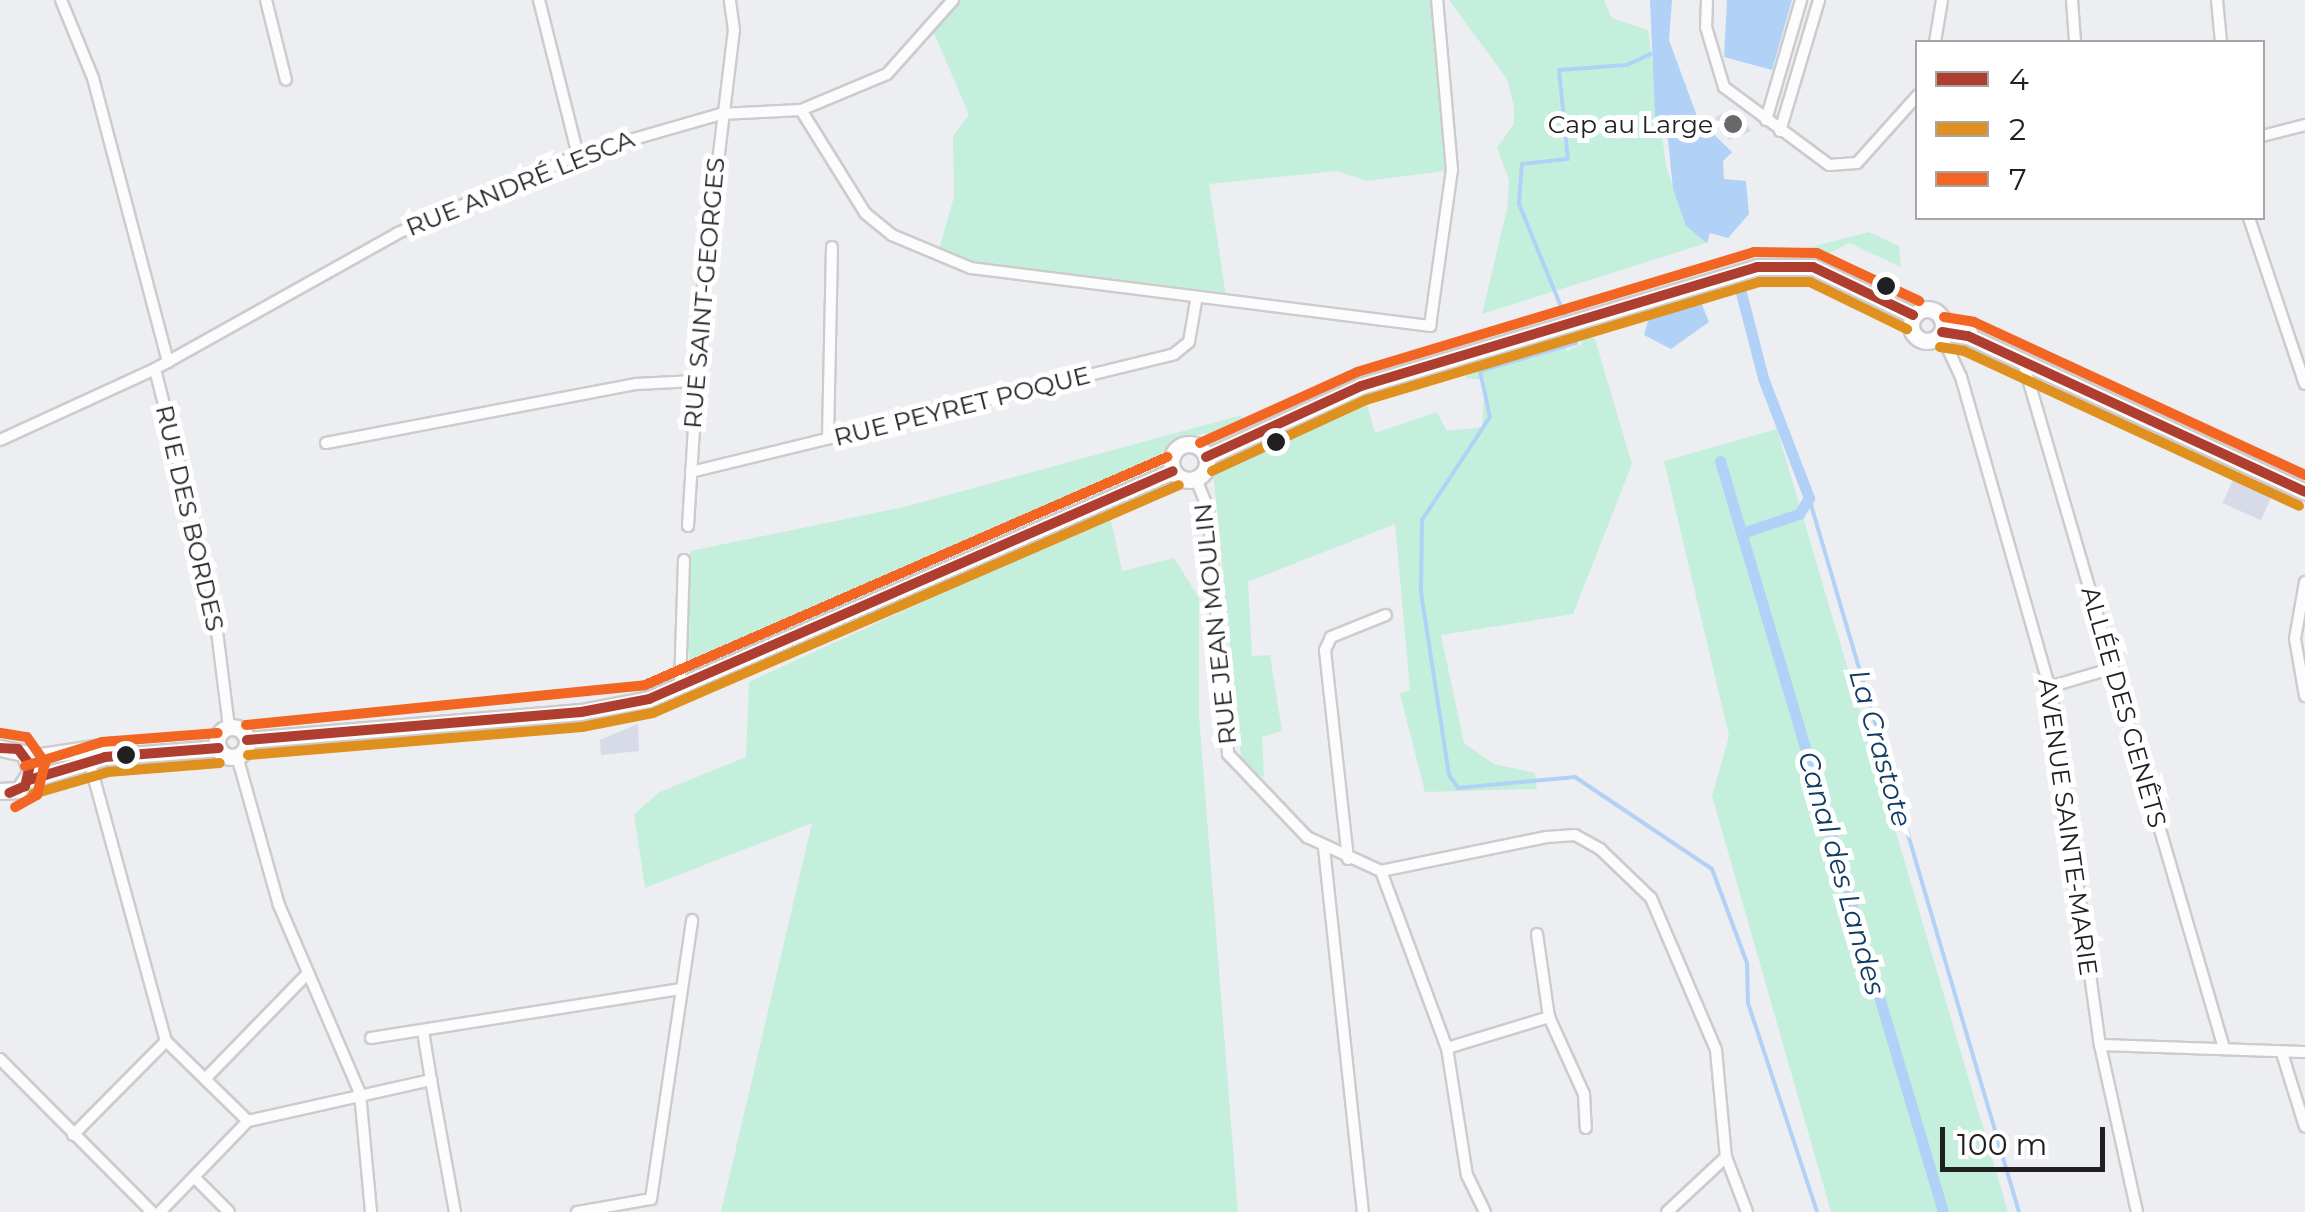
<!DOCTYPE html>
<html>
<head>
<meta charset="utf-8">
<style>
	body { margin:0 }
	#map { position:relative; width:2305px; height:1212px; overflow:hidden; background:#edeef2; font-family:Montserrat,sans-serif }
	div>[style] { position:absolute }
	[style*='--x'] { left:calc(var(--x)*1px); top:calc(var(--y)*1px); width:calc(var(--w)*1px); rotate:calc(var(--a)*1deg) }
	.green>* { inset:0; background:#c5efdd }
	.water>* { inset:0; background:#b1d2f6 }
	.stream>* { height:4px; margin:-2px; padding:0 2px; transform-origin:2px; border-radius:2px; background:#b1d2f6 }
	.canal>* { height:11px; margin:-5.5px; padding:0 5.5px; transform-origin:5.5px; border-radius:5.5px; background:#b1d2f6 }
	.building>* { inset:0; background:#d7dae7; transform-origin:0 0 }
	.roads { filter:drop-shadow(2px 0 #ccccce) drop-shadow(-2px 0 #ccccce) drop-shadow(0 2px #ccccce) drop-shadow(0 -2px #ccccce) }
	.minor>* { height:10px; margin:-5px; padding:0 5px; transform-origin:5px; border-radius:5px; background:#fcfcfd }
	.secondary>* { height:15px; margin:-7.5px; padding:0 7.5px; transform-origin:7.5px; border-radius:7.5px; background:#fcfcfd }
	.secondary>.ring { margin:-7.5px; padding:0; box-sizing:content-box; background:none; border:15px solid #fcfcfd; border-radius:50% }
	.bus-1>* { height:10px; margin:-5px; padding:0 5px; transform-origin:5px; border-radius:5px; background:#ae3e2f }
	.bus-2>* { height:10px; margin:-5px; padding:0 5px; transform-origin:5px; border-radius:5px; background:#df901e }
	.bus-3>* { height:10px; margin:-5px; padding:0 5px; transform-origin:5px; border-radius:5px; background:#f26522 }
	.dots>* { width:28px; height:28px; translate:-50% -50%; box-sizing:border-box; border:5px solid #fff; border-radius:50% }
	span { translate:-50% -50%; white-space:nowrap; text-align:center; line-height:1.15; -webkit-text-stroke:10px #fff; paint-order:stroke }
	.poi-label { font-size:25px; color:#202023 }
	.right { translate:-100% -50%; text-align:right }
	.street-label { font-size:25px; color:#202023 }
	.water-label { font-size:28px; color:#113b63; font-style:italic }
	.legend { position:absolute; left:1915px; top:40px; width:350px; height:180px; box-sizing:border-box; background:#fff; border:2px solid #a6a6a7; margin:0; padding:12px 18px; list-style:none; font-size:30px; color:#202023 }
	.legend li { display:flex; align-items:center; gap:20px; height:50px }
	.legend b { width:50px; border:2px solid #a6a6a7 }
	.scale { position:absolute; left:1940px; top:1127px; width:165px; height:45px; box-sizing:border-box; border:5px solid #202023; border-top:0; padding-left:12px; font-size:30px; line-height:35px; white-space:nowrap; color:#202023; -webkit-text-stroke:8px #fff; paint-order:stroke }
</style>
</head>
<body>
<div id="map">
	<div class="green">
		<i style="clip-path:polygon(953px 0,1437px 0,1452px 170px,1367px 181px,1337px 171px,1209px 184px,1227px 303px,971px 268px,937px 256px,954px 197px,953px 136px,969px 115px,931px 26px)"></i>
		<i style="clip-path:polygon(1449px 0,1604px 0,1612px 18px,1648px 30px,1666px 166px,1686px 225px,1707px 243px,1482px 314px,1507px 209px,1509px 180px,1497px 148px,1514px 124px,1514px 107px,1507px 79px)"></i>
		<i style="clip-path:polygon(1869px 232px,1899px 246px,1901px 267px,1849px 243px,1829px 253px,1832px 258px,1807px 248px)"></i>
		<i style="clip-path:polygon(1579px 332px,1595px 339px,1632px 464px,1573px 614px,1441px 635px,1464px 743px,1494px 764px,1535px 773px,1537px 789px,1425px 792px,1400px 694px,1410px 690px,1395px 524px,1248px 582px,1252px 656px,1270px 655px,1282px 731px,1262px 737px,1264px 777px,1242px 767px,1213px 472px,1225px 459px,1366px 401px,1375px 433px,1437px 412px,1447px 431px,1482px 427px,1485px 380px,1466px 378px,1467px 368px,1561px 336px,1567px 351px,1582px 344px)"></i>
		<i style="clip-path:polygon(1242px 415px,1244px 428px,1175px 438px,1155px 460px,689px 663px,690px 551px,904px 507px)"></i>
		<i style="clip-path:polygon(1777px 429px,2008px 1212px,1831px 1212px,1712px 796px,1729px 736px,1664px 461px)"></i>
		<i style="clip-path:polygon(1110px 516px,1122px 571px,1174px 558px,1199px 598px,1199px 716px,1238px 1212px,721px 1212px,812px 823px,645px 888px,634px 814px,660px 792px,746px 757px,749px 682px)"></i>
	</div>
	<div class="water">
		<i style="clip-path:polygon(1650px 0,1672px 0,1669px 40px,1698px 119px,1732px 152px,1723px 161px,1724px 179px,1746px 181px,1749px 214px,1728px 238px,1710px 233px,1707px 243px,1686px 226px,1673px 189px,1668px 140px,1655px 116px)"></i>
		<i style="clip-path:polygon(1727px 0,1792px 0,1772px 70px,1724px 57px)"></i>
		<i style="clip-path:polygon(1701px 302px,1709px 322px,1671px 349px,1644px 335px,1650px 314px)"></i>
	</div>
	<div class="stream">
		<i style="--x:1566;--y:319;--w:124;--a:-112.2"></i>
		<i style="--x:1519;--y:204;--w:40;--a:-85.7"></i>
		<i style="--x:1522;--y:164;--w:46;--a:-6.2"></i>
		<i style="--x:1568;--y:159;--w:89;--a:-95.8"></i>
		<i style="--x:1559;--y:70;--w:68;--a:-4.2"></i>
		<i style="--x:1627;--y:65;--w:26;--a:-25"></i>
		<i style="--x:1570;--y:328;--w:16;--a:68"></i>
		<i style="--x:1576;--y:343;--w:100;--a:163.7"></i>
		<i style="--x:1480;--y:371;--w:47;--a:77.7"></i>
		<i style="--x:1490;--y:417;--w:123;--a:123.4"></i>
		<i style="--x:1422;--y:520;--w:72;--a:90.8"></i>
		<i style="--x:1421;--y:592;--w:185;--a:81.3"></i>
		<i style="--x:1449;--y:775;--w:16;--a:55"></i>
		<i style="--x:1458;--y:788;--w:118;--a:-5.4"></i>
		<i style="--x:1575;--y:777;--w:165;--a:33.9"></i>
		<i style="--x:1712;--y:869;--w:100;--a:69.6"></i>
		<i style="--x:1747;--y:963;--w:40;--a:88.6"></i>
		<i style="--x:1748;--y:1003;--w:220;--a:71.7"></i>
		<i style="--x:1809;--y:498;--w:744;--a:73.61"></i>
	</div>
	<div class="canal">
		<i style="--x:1739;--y:285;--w:96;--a:75.5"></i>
		<i style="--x:1763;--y:378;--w:129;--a:69"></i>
		<i style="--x:1809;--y:498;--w:19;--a:122"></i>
		<i style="--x:1799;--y:514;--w:60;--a:161.6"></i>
		<i style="--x:1720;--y:461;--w:783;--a:73.46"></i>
	</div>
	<div class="building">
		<i style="clip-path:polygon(1735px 109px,1751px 131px,1729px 140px,1715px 117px)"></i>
		<i style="left:2236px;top:473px;width:42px;height:33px;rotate:24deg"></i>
		<i style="clip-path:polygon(638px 724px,639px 751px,601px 755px,600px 740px)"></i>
	</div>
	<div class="roads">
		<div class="minor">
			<i style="--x:61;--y:0;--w:84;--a:67.7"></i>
			<i style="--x:93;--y:78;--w:294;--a:75.2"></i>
			<i style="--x:266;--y:0;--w:82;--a:76"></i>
			<i style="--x:539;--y:0;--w:160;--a:75.9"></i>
			<i style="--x:1707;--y:0;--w:27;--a:92"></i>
			<i style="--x:1706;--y:27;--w:63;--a:73.3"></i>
			<i style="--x:1724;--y:87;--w:131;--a:36.6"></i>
			<i style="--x:1829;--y:165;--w:28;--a:-4"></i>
			<i style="--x:1857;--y:163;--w:91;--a:-48.1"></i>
			<i style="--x:2072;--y:0;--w:42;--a:85.9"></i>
			<i style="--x:2217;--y:0;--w:42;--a:84.6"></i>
			<i style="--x:1935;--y:42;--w:43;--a:-80.5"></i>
			<i style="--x:801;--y:110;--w:93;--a:-22.7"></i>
			<i style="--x:887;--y:74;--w:99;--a:-48.3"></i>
			<i style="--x:1766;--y:120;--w:125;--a:-73.7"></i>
			<i style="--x:1780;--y:131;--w:137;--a:-73.4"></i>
			<i style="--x:2262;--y:136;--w:44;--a:-14.3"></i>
			<i style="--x:2249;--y:218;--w:175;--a:71.4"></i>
			<i style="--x:1941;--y:334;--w:47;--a:65.1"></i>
			<i style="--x:1961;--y:377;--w:329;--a:74.1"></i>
			<i style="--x:2051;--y:693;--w:355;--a:82.1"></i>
			<i style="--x:2100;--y:1045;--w:171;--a:77.5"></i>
			<i style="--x:2024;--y:365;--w:712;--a:73.68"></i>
			<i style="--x:155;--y:369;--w:237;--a:75.8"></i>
			<i style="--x:213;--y:599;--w:129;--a:82.9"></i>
			<i style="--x:828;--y:438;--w:191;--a:-88.8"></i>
			<i style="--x:0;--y:440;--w:170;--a:-24.6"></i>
			<i style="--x:155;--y:369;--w:278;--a:-29.2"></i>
			<i style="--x:398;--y:233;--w:196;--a:-23.4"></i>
			<i style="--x:578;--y:155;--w:149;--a:-16"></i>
			<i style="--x:721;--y:114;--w:80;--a:-2.9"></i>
			<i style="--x:801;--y:110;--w:121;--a:58.1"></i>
			<i style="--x:865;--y:213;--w:35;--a:39"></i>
			<i style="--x:892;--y:235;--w:86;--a:22.7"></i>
			<i style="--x:971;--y:268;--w:463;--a:7.2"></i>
			<i style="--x:1430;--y:326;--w:158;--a:-82"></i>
			<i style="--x:1452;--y:170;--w:171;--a:-95"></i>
			<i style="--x:326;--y:443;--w:316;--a:-10.8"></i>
			<i style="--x:636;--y:384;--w:59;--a:-2.9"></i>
			<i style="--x:691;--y:472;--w:497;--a:-13.7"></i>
			<i style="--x:1174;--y:354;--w:19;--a:-39"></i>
			<i style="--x:1189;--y:342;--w:42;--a:-80.3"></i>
			<i style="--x:1196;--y:479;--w:32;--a:68"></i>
			<i style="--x:1208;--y:509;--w:246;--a:85.3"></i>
			<i style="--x:1228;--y:754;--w:115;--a:46.4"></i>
			<i style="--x:1307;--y:837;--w:81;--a:24.7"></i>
			<i style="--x:1381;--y:871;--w:189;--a:69.6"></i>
			<i style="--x:1447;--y:1048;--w:129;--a:81.1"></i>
			<i style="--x:1467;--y:1175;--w:41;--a:64.1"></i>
			<i style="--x:688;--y:526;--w:232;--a:-86.5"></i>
			<i style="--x:702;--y:294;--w:266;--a:-83.1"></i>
			<i style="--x:734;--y:30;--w:30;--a:-98"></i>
			<i style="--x:2305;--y:582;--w:58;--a:100"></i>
			<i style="--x:2295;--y:639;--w:58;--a:80"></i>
			<i style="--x:680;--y:687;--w:127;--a:-88.2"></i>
			<i style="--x:2049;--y:687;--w:67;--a:-16.5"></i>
			<i style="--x:237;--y:756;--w:155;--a:74.3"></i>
			<i style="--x:279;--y:905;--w:205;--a:66.7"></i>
			<i style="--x:360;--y:1093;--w:120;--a:84.7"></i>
			<i style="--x:89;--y:760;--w:291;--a:74.7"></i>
			<i style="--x:166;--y:1041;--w:115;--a:44.3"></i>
			<i style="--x:1324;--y:848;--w:366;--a:83.9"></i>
			<i style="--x:1348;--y:859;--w:210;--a:-96.3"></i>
			<i style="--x:1325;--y:650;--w:14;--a:-65"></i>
			<i style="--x:1331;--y:637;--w:59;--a:-21.8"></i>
			<i style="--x:1381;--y:871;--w:169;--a:-11.6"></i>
			<i style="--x:1547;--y:837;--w:28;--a:-4"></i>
			<i style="--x:1575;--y:835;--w:29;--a:29"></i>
			<i style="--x:1600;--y:849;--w:71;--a:43.9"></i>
			<i style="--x:1651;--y:898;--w:165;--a:66.8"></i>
			<i style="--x:1716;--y:1050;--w:107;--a:84.7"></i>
			<i style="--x:1726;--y:1157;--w:59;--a:69.1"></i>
			<i style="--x:1537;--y:934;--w:84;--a:81.8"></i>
			<i style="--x:1549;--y:1017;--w:85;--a:65.6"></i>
			<i style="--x:1584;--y:1094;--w:34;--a:87"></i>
			<i style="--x:371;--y:1038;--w:314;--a:-9"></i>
			<i style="--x:2100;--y:1045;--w:205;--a:2"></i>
			<i style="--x:1447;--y:1048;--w:107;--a:-16.9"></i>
			<i style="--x:2282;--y:1053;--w:77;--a:72.7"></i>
			<i style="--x:0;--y:1059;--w:216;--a:45.2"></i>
			<i style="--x:205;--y:1079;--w:148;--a:-45.8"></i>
			<i style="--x:431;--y:1080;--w:134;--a:79.7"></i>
			<i style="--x:73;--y:1135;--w:132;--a:-45.3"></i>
			<i style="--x:194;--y:1177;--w:49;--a:45"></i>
			<i style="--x:160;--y:1212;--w:127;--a:-46"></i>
			<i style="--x:248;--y:1121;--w:188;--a:-12.6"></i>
			<i style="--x:431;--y:1080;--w:50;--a:-99.3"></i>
			<i style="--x:577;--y:1212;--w:75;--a:-10"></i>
			<i style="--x:651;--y:1199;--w:282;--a:-81.6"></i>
			<i style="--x:1667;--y:1212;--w:81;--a:-43"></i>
		</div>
		<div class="secondary">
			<i class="ring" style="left:1911px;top:309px;width:17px;height:17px"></i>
			<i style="--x:1943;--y:320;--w:28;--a:23"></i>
			<i style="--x:1942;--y:332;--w:26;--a:9"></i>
			<i style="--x:1968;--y:336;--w:371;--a:24.8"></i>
			<i class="ring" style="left:1171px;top:444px;width:21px;height:21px"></i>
			<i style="--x:1206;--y:457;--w:170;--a:-24.6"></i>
			<i style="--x:1361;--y:386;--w:413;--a:-16.7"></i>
			<i style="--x:1757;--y:267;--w:56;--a:0"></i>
			<i style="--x:1813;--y:267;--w:111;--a:25.6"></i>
			<i class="ring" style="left:217px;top:727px;width:15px;height:15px"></i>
			<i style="--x:247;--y:740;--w:335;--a:-4.8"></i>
			<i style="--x:581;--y:712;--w:69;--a:-10.8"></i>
			<i style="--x:649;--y:699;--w:571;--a:-23.51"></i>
			<i style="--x:0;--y:748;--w:25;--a:12"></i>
			<i style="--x:24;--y:753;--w:20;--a:70"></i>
			<i style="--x:31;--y:772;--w:22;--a:124"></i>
			<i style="--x:19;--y:790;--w:19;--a:177"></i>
			<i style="--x:28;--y:758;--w:87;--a:-8.6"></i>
			<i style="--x:29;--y:780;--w:79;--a:-16.8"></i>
			<i style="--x:105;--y:757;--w:114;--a:-4.5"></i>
		</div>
	</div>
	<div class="bus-1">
		<i style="--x:1942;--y:332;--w:26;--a:9"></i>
		<i style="--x:1968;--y:336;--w:371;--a:24.8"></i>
		<i style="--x:1206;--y:457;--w:170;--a:-24.6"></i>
		<i style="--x:1361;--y:386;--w:413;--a:-16.7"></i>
		<i style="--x:1757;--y:267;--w:56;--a:0"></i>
		<i style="--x:1813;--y:267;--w:111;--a:25.6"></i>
		<i style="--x:247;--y:740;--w:335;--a:-4.8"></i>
		<i style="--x:581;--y:712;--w:69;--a:-10.8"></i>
		<i style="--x:649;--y:699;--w:571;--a:-23.51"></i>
		<i style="--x:0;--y:748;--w:18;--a:3"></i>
		<i style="--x:18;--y:749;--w:20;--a:53"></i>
		<i style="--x:30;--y:765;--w:22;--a:103"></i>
		<i style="--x:25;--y:786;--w:17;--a:156"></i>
		<i style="--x:29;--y:780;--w:79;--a:-16.8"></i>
		<i style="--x:105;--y:757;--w:114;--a:-4.5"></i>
	</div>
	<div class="bus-2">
		<i style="--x:1940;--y:347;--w:24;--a:9"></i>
		<i style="--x:1964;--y:351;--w:369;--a:24.8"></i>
		<i style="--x:1212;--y:471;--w:170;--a:-24.8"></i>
		<i style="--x:1366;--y:400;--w:410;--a:-16.7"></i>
		<i style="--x:1759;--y:282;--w:51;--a:0"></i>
		<i style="--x:1810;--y:282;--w:108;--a:25.9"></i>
		<i style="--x:248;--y:755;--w:335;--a:-4.8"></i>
		<i style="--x:582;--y:727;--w:72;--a:-11.2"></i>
		<i style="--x:653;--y:713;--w:573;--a:-23.43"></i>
		<i style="--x:33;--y:794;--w:78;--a:-16.3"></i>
		<i style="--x:108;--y:772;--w:112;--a:-4.6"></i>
	</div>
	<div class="bus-3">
		<i style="--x:1944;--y:317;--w:30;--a:9"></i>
		<i style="--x:1974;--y:322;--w:365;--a:24.8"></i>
		<i style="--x:1200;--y:443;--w:172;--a:-24.3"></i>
		<i style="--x:1357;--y:372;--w:415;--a:-16.8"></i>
		<i style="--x:1754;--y:252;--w:63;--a:0.9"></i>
		<i style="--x:1817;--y:253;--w:113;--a:25.2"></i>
		<i style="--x:246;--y:725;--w:401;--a:-5.7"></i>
		<i style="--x:645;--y:685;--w:570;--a:-23.59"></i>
		<i style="--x:1;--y:733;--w:26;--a:9"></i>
		<i style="--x:27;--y:737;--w:32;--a:55"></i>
		<i style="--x:45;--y:763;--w:33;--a:104"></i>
		<i style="--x:37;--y:795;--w:25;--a:151"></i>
		<i style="--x:25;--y:766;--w:81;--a:-17.3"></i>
		<i style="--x:102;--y:742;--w:116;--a:-4.4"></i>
	</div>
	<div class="dots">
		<i style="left:1733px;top:124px;background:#68686b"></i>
		<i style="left:1886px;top:286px;background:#202023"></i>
		<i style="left:1276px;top:442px;background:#202023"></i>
		<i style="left:126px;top:755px;background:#202023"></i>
	</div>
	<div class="poi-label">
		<span class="right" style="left:1713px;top:124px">Cap au Large</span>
	</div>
	<div class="street-label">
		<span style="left:520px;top:183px;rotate:-22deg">RUE ANDRÉ LESCA</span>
		<span style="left:704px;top:293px;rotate:-85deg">RUE SAINT-GEORGES</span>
		<span style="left:962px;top:406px;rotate:-14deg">RUE PEYRET POQUE</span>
		<span style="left:190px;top:518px;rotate:77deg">RUE DES BORDES</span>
		<span style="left:1215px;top:624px;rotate:-96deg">RUE JEAN MOULIN</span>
		<span style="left:2124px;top:707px;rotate:74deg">ALLÉE DES GENÊTS</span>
		<span style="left:2068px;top:827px;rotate:82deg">AVENUE SAINTE-MARIE</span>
	</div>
	<div class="water-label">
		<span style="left:1881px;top:748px;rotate:74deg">La Crastote</span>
		<span style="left:1842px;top:873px;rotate:74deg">Canal des Landes</span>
	</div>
	<ul class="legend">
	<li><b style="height:12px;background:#ae3e2f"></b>4</li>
	<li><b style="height:12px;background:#df901e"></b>2</li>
	<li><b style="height:12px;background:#f26522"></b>7</li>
	</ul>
	<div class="scale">100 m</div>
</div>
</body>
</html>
